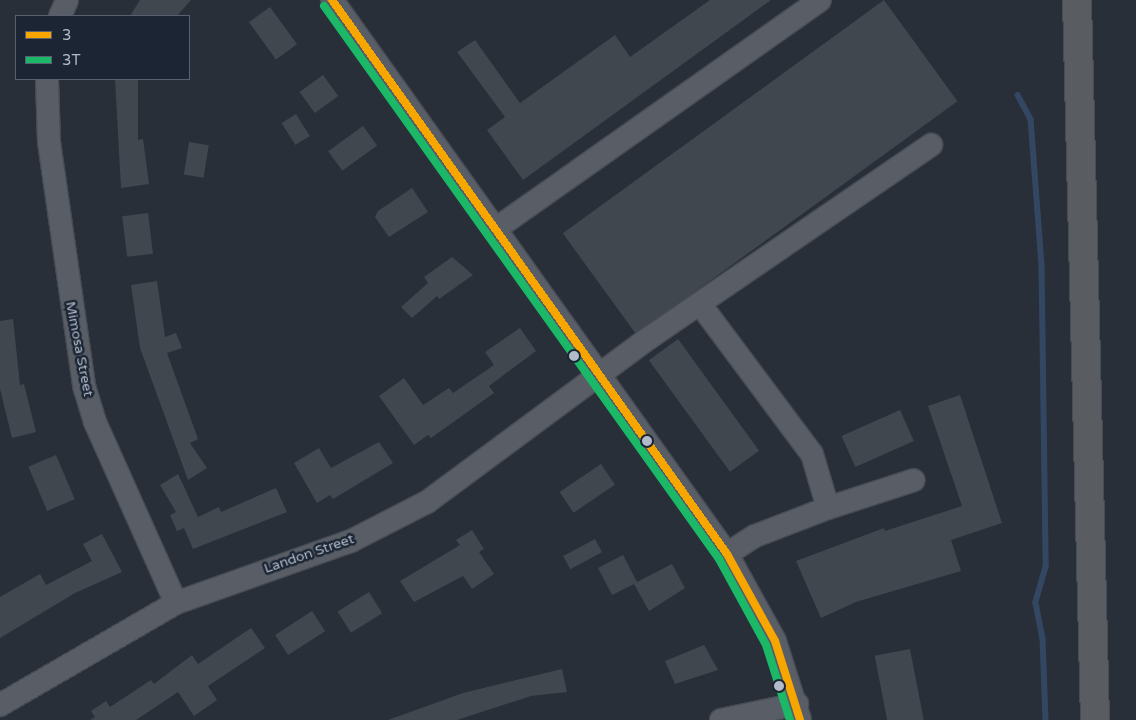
<!DOCTYPE html>
<html>
<head>
<meta charset="utf-8">
<style>
	body { margin:0 }
	#map { position:relative; width:1136px; height:720px; overflow:hidden; background:#282f39; font-family:"Varela Round",sans-serif }
	div>[style] { position:absolute }
	[style*='--x'] { left:calc(var(--x)*1px); top:calc(var(--y)*1px); width:calc(var(--w)*1px); rotate:calc(var(--a)*1deg) }
	.stream>* { height:5.5px; margin:-2.75px; padding:0 2.75px; transform-origin:2.75px; border-radius:2.75px; background:#334763 }
	.building>* { inset:0; background:#41474f; transform-origin:0 0 }
	.roads { filter:drop-shadow(1px 0 #474b53) drop-shadow(-1px 0 #474b53) drop-shadow(0 1px #474b53) drop-shadow(0 -1px #474b53) }
	.minor>* { height:22px; margin:-11px; padding:0 11px; transform-origin:11px; border-radius:11px; background:#595d66 }
	.highway>* { height:28px; margin:-14px; padding:0 14px; transform-origin:14px; border-radius:14px; background:#595c60 }
	.bus-1>* { height:8px; margin:-4px; padding:0 4px; transform-origin:4px; border-radius:4px; background:#f7a600 }
	.bus-2>* { height:8px; margin:-4px; padding:0 4px; transform-origin:4px; border-radius:4px; background:#1ab867 }
	.dots>* { width:14px; height:14px; translate:-50% -50%; box-sizing:border-box; border:2px solid #1b2533; border-radius:50% }
	span { translate:-50% -50%; white-space:nowrap; text-align:center; line-height:1.15; -webkit-text-stroke:5px #1b2533; paint-order:stroke }
	.street-label { font-size:14px; color:#b2bbca }
	.legend { position:absolute; left:15px; top:15px; width:175px; height:65px; box-sizing:border-box; background:#1b2533; border:1px solid #57616f; margin:0; padding:6px 9px; list-style:none; font-size:15px; color:#b2bbca }
	.legend li { display:flex; align-items:center; gap:10px; height:25px }
	.legend b { width:25px; border:1px solid #57616f }
</style>
</head>
<body>
<div id="map">
	<div class="stream">
		<i style="--x:1018;--y:95;--w:27;--a:62"></i>
		<i style="--x:1031;--y:119;--w:147;--a:85.7"></i>
		<i style="--x:1042;--y:266;--w:301;--a:89.2"></i>
		<i style="--x:1046;--y:567;--w:37;--a:106"></i>
		<i style="--x:1036;--y:603;--w:36;--a:79"></i>
		<i style="--x:1043;--y:638;--w:82;--a:87.9"></i>
	</div>
	<div class="building">
		<i style="clip-path:polygon(140px 0,191px 0,177px 16px,130px 16px)"></i>
		<i style="clip-path:polygon(710px 0,771px 0,523px 180px,487px 130px,505px 117px,457px 52px,475px 40px,520px 103px,615px 35px,630px 57px)"></i>
		<i style="left:884px;top:0;width:125px;height:397px;rotate:54deg"></i>
		<i style="left:270px;top:7px;width:46px;height:26px;rotate:54deg"></i>
		<i style="left:323px;top:75px;width:26px;height:29px;rotate:54deg"></i>
		<i style="clip-path:polygon(115px 79px,138px 79px,138px 140px,143px 139px,149px 184px,121px 188px)"></i>
		<i style="left:296px;top:114px;width:26px;height:17px;rotate:58deg"></i>
		<i style="left:363px;top:126px;width:24px;height:43px;rotate:54deg"></i>
		<i style="left:189px;top:142px;width:20px;height:33px;rotate:9deg"></i>
		<i style="clip-path:polygon(412px 188px,428px 212px,389px 237px,375px 217px,378px 211px)"></i>
		<i style="left:148px;top:213px;width:41px;height:26px;rotate:83deg"></i>
		<i style="clip-path:polygon(452px 257px,473px 275px,439px 299px,437px 296px,412px 318px,401px 307px,428px 283px,424px 277px)"></i>
		<i style="clip-path:polygon(157px 281px,165px 337px,176px 333px,182px 348px,167px 353px,198px 439px,190px 443px,207px 468px,188px 480px,140px 348px,131px 285px)"></i>
		<i style="clip-path:polygon(13px 319px,20px 385px,24px 384px,36px 432px,12px 438px,0 389px,0 321px)"></i>
		<i style="clip-path:polygon(520px 328px,536px 351px,489px 386px,494px 393px,431px 438px,428px 435px,414px 445px,379px 396px,404px 378px,423px 405px,449px 388px,453px 393px,494px 365px,485px 352px)"></i>
		<i style="left:678px;top:339px;width:138px;height:36px;rotate:54deg"></i>
		<i style="clip-path:polygon(960px 395px,1002px 523px,951px 540px,961px 571px,856px 602px,821px 618px,796px 561px,884px 528px,885px 531px,962px 506px,928px 406px)"></i>
		<i style="left:900px;top:410px;width:34px;height:64px;rotate:66deg"></i>
		<i style="clip-path:polygon(379px 442px,393px 463px,333px 499px,330px 495px,317px 503px,294px 463px,319px 448px,331px 468px)"></i>
		<i style="left:56px;top:455px;width:48px;height:30px;rotate:67deg"></i>
		<i style="left:601px;top:464px;width:25px;height:50px;rotate:56deg"></i>
		<i style="clip-path:polygon(178px 474px,198px 517px,219px 507px,221px 512px,276px 488px,287px 512px,193px 549px,184px 528px,177px 531px,170px 515px,176px 512px,160px 485px)"></i>
		<i style="clip-path:polygon(472px 530px,484px 549px,479px 552px,494px 574px,472px 589px,463px 576px,414px 602px,400px 581px,460px 545px,456px 540px)"></i>
		<i style="clip-path:polygon(102px 534px,122px 572px,75px 593px,0 638px,0 597px,40px 574px,46px 585px,92px 561px,83px 544px)"></i>
		<i style="left:595px;top:539px;width:15px;height:36px;rotate:62deg"></i>
		<i style="clip-path:polygon(623px 555px,637px 582px,672px 564px,685px 588px,649px 611px,634px 584px,612px 595px,598px 568px)"></i>
		<i style="left:369px;top:592px;width:25px;height:37px;rotate:58deg"></i>
		<i style="left:312px;top:611px;width:24px;height:44px;rotate:57deg"></i>
		<i style="clip-path:polygon(251px 628px,265px 648px,208px 686px,217px 700px,194px 716px,178px 692px,136px 720px,90px 720px,95px 717px,91px 711px,106px 701px,110px 707px,151px 680px,154px 684px,192px 655px,198px 664px)"></i>
		<i style="clip-path:polygon(704px 645px,718px 670px,675px 684px,665px 661px)"></i>
		<i style="left:910px;top:649px;width:72px;height:36px;rotate:79deg"></i>
		<i style="clip-path:polygon(562px 669px,567px 692px,531px 696px,457px 720px,388px 720px,463px 693px)"></i>
	</div>
	<div class="roads">
		<div class="minor">
			<i style="--x:332;--y:0;--w:680;--a:54.51"></i>
			<i style="--x:727;--y:554;--w:99;--a:61.1"></i>
			<i style="--x:775;--y:641;--w:83;--a:72.4"></i>
			<i style="--x:60;--y:16;--w:17;--a:-66"></i>
			<i style="--x:47;--y:79;--w:63;--a:88.2"></i>
			<i style="--x:49;--y:142;--w:246;--a:81.8"></i>
			<i style="--x:84;--y:386;--w:38;--a:73"></i>
			<i style="--x:95;--y:422;--w:198;--a:65.9"></i>
			<i style="--x:497;--y:228;--w:395;--a:-35.2"></i>
			<i style="--x:700;--y:304;--w:187;--a:53.3"></i>
			<i style="--x:812;--y:454;--w:56;--a:73.5"></i>
			<i style="--x:828;--y:508;--w:90;--a:-18"></i>
			<i style="--x:727;--y:554;--w:33;--a:-33"></i>
			<i style="--x:755;--y:536;--w:78;--a:-21"></i>
			<i style="--x:0;--y:705;--w:203;--a:-30.1"></i>
			<i style="--x:176;--y:603;--w:186;--a:-19.5"></i>
			<i style="--x:351;--y:541;--w:85;--a:-27.2"></i>
			<i style="--x:427;--y:502;--w:276;--a:-36.5"></i>
			<i style="--x:649;--y:338;--w:342;--a:-34.4"></i>
			<i style="--x:721;--y:720;--w:78;--a:-11.9"></i>
		</div>
		<div class="highway">
			<i style="--x:1077;--y:0;--w:720;--a:88.57"></i>
		</div>
	</div>
	<div class="bus-1">
		<i style="--x:332;--y:0;--w:680;--a:54.51"></i>
		<i style="--x:727;--y:554;--w:99;--a:61.1"></i>
		<i style="--x:775;--y:641;--w:83;--a:72.4"></i>
	</div>
	<div class="bus-2">
		<i style="--x:324;--y:6;--w:680;--a:54.46"></i>
		<i style="--x:719;--y:559;--w:98;--a:61.3"></i>
		<i style="--x:766;--y:645;--w:79;--a:72.3"></i>
	</div>
	<div class="dots">
		<i style="left:574px;top:356px;background:#b2bbca"></i>
		<i style="left:647px;top:441px;background:#b2bbca"></i>
		<i style="left:779px;top:686px;background:#b2bbca"></i>
	</div>
	<div class="street-label">
		<span style="left:79px;top:349px;rotate:79deg">Mimosa Street</span>
		<span style="left:309px;top:554px;rotate:-19deg">Landon Street</span>
	</div>
	<ul class="legend">
	<li><b style="height:6px;background:#f7a600"></b>3</li>
	<li><b style="height:6px;background:#1ab867"></b>3T</li>
	</ul>
</div>
</body>
</html>
